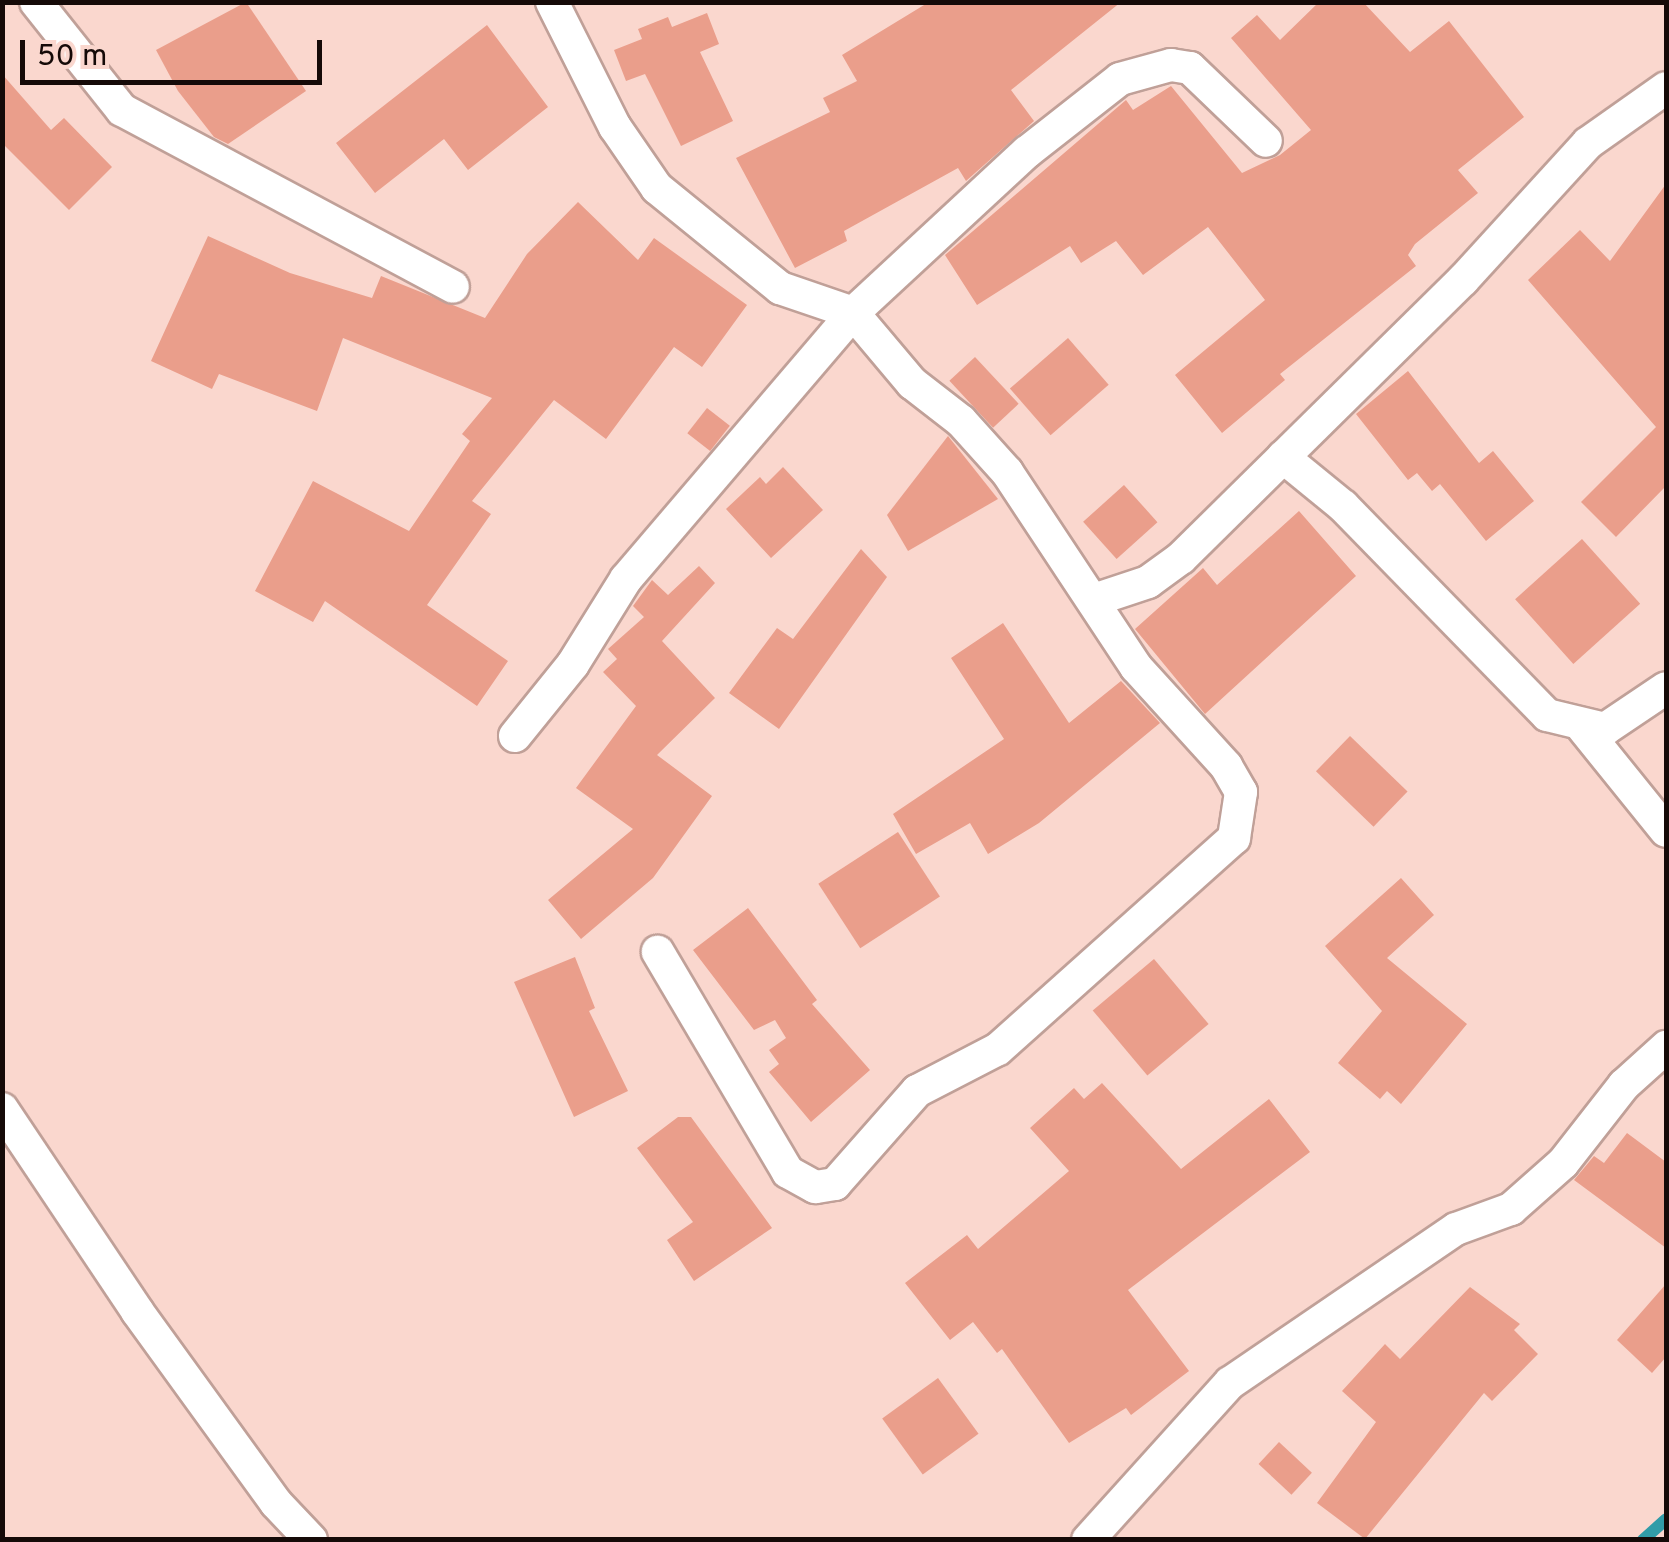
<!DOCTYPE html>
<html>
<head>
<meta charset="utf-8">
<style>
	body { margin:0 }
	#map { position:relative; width:1669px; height:1542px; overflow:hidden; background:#fad7ce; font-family:Overpass,sans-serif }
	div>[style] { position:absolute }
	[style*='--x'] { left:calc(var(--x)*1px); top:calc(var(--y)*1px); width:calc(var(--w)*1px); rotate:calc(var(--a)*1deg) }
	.stream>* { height:12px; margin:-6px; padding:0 6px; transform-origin:6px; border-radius:6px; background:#319ca8 }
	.building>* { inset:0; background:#ea9e8b; transform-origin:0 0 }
	.roads { filter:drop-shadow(2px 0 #c0a098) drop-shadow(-2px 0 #c0a098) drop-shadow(0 2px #c0a098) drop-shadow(0 -2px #c0a098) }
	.street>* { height:32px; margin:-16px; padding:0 16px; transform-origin:16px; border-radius:16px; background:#fff }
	span { translate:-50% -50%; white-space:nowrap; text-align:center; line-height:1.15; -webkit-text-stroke:8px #fad7ce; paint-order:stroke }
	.frame { position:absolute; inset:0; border:5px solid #150a08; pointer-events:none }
	.scale { position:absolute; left:20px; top:40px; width:302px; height:45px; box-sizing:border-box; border:5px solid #150a08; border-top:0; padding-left:12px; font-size:30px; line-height:35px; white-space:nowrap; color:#150a08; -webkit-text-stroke:8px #fad7ce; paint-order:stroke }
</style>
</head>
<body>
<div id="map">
	<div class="stream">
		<i style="--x:1643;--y:1540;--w:31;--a:-42"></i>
	</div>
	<div class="building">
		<i style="clip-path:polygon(246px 2px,306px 91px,228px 144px,214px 137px,178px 91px,156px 50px)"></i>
		<i style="clip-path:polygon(929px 2px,1121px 2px,1011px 90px,1034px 121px,966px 181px,958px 168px,844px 231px,847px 241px,795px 268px,736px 158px,830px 112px,823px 98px,857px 81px,842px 55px)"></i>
		<i style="clip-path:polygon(1319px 2px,1363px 2px,1410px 52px,1449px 21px,1524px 117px,1458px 170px,1478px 193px,1415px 244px,1408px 255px,1416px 266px,1280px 374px,1285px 380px,1222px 433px,1175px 375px,1265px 300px,1208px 227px,1143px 275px,1116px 241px,1081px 263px,1070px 246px,977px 305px,945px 255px,1126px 100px,1133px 110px,1171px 86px,1242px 173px,1280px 155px,1311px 130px,1231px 38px,1257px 15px,1280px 40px)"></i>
		<i style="clip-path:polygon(707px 13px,719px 44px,700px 52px,733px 121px,681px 146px,645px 74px,626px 81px,614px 50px,642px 39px,638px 29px,668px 17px,672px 27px)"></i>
		<i style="clip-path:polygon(487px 25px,548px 107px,468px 170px,444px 139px,375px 193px,336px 143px)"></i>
		<i style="clip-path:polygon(2px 74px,51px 130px,64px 118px,112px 167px,69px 210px,2px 143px)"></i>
		<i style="clip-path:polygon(1666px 184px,1666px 486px,1616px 537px,1581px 502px,1656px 427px,1528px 280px,1580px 230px,1610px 261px)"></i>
		<i style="clip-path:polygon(578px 202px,638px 260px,654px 238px,747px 305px,702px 367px,674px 347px,606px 439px,554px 400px,472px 501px,491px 514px,427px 605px,508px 661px,477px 706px,325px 601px,313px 622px,255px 591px,313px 481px,409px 531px,470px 441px,462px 434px,492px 398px,343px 338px,317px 411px,219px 374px,212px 389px,151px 361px,208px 236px,290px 273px,372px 298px,381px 276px,485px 318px,527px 254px)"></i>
		<i style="left:1068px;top:338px;width:62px;height:77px;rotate:49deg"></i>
		<i style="left:975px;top:357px;width:64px;height:35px;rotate:47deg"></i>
		<i style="clip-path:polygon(1408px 371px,1479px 463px,1493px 451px,1534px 501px,1486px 541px,1440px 484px,1432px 491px,1417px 473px,1408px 480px,1356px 414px)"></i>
		<i style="left:707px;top:408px;width:29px;height:32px;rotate:38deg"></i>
		<i style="clip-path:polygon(948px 436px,998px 499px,908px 551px,887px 515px)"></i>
		<i style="clip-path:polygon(783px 467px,823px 510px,771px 558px,726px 509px,760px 477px,766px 484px)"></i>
		<i style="left:1124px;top:485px;width:50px;height:55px;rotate:48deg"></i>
		<i style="clip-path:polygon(1299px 511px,1356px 576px,1205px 714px,1135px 629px,1203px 568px,1217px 585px)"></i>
		<i style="left:1582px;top:539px;width:87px;height:90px;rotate:48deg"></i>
		<i style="clip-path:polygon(861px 549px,887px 577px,779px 729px,729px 693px,777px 628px,793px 639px)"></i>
		<i style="clip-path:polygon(699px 566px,715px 583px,662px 641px,715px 698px,657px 755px,712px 796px,653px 878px,581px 939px,548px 900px,633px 829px,576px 788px,636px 706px,603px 672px,617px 659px,608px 649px,644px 617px,633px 606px,652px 580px,668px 595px)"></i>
		<i style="clip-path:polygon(1003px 623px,1069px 723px,1121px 681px,1160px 723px,1039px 823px,988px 854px,970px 823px,916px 854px,893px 814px,1004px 739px,951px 658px)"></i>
		<i style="left:1350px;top:736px;width:80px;height:49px;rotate:44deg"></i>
		<i style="left:898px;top:832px;width:77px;height:95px;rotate:57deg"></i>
		<i style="clip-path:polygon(1401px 878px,1434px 915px,1387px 958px,1467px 1024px,1401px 1104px,1387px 1091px,1380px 1099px,1338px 1063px,1382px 1011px,1325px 946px)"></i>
		<i style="clip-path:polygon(748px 908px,817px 1000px,812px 1004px,870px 1070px,811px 1122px,769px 1072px,779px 1064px,769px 1050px,786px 1038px,775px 1020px,754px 1030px,693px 950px)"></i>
		<i style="clip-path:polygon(575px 957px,595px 1008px,589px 1011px,628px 1091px,574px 1117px,514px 982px)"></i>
		<i style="left:1154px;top:959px;width:85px;height:80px;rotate:50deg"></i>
		<i style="clip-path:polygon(1102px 1083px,1181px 1169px,1269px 1099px,1310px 1152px,1128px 1290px,1189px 1371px,1131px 1415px,1126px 1408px,1069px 1443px,1002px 1349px,997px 1353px,973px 1322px,950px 1340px,905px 1283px,967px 1235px,978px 1249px,1069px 1171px,1030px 1128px,1074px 1088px,1084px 1099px)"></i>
		<i style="clip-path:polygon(678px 1117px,691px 1117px,772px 1228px,694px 1281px,667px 1240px,693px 1222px,637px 1148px)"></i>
		<i style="clip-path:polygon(1627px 1133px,1666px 1162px,1666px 1248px,1574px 1180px,1594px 1156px,1604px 1163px)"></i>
		<i style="clip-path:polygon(1666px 1284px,1666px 1357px,1652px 1373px,1617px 1340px)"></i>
		<i style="clip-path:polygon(1470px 1287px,1520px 1324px,1514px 1330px,1538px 1354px,1492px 1401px,1484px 1393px,1365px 1539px,1317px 1503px,1376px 1422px,1342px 1391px,1385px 1344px,1400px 1359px)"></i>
		<i style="left:938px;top:1378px;width:69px;height:69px;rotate:54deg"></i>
		<i style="left:1279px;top:1442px;width:45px;height:30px;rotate:43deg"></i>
	</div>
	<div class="roads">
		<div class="street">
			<i style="--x:36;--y:2;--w:138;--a:51.5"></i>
			<i style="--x:122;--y:110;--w:375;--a:28.1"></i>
			<i style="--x:552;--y:2;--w:140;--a:63.3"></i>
			<i style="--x:615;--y:127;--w:74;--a:55.5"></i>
			<i style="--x:657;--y:188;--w:159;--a:39.1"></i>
			<i style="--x:780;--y:288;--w:77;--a:18.9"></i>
			<i style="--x:853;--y:313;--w:92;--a:49.9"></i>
			<i style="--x:912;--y:383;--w:62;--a:37.8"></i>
			<i style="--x:961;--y:421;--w:69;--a:48"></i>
			<i style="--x:1007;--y:472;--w:234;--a:56.5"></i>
			<i style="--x:1136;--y:667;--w:134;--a:47.7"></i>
			<i style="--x:1226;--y:766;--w:30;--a:60"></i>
			<i style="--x:1241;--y:792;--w:47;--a:98.7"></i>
			<i style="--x:1234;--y:838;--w:317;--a:138.2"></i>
			<i style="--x:998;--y:1049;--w:91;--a:152.6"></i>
			<i style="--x:917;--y:1091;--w:124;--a:131.4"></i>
			<i style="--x:835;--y:1184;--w:20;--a:171"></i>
			<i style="--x:815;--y:1187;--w:31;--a:-151"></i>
			<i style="--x:788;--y:1172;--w:256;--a:-120.6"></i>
			<i style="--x:1283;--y:457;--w:77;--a:39.2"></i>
			<i style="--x:1343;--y:506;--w:292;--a:45.7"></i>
			<i style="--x:1547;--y:715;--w:60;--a:13.6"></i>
			<i style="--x:1605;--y:729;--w:73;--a:-33.9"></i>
			<i style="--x:1097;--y:599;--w:54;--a:-18.4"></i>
			<i style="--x:1148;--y:582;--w:41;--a:-36"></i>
			<i style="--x:1181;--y:558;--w:396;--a:-44.6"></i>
			<i style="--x:1463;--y:280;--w:185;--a:-47.6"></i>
			<i style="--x:1588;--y:143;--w:95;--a:-35.2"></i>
			<i style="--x:1583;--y:728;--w:132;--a:51.1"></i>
			<i style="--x:515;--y:736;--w:92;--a:-51.1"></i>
			<i style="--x:573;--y:664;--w:100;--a:-58.1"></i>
			<i style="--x:626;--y:579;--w:350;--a:-49.5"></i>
			<i style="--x:853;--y:313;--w:237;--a:-42.8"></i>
			<i style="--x:1027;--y:152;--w:118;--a:-38.1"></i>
			<i style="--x:1120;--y:79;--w:53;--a:-15.4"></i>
			<i style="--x:1171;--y:65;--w:19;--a:9"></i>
			<i style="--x:1190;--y:68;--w:105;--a:43.8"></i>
			<i style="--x:2;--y:1109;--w:243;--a:56.2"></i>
			<i style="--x:137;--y:1311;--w:237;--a:54.1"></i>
			<i style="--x:276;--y:1503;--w:51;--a:46.6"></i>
			<i style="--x:1088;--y:1540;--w:212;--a:-47.9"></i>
			<i style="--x:1230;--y:1383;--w:273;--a:-34.3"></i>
			<i style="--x:1456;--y:1229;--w:59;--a:-20"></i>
			<i style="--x:1511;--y:1209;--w:69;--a:-41.5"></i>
			<i style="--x:1563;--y:1163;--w:99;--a:-52"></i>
			<i style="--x:1624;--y:1085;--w:57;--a:-42.1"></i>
		</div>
	</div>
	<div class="frame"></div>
	<div class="scale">50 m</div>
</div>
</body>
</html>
